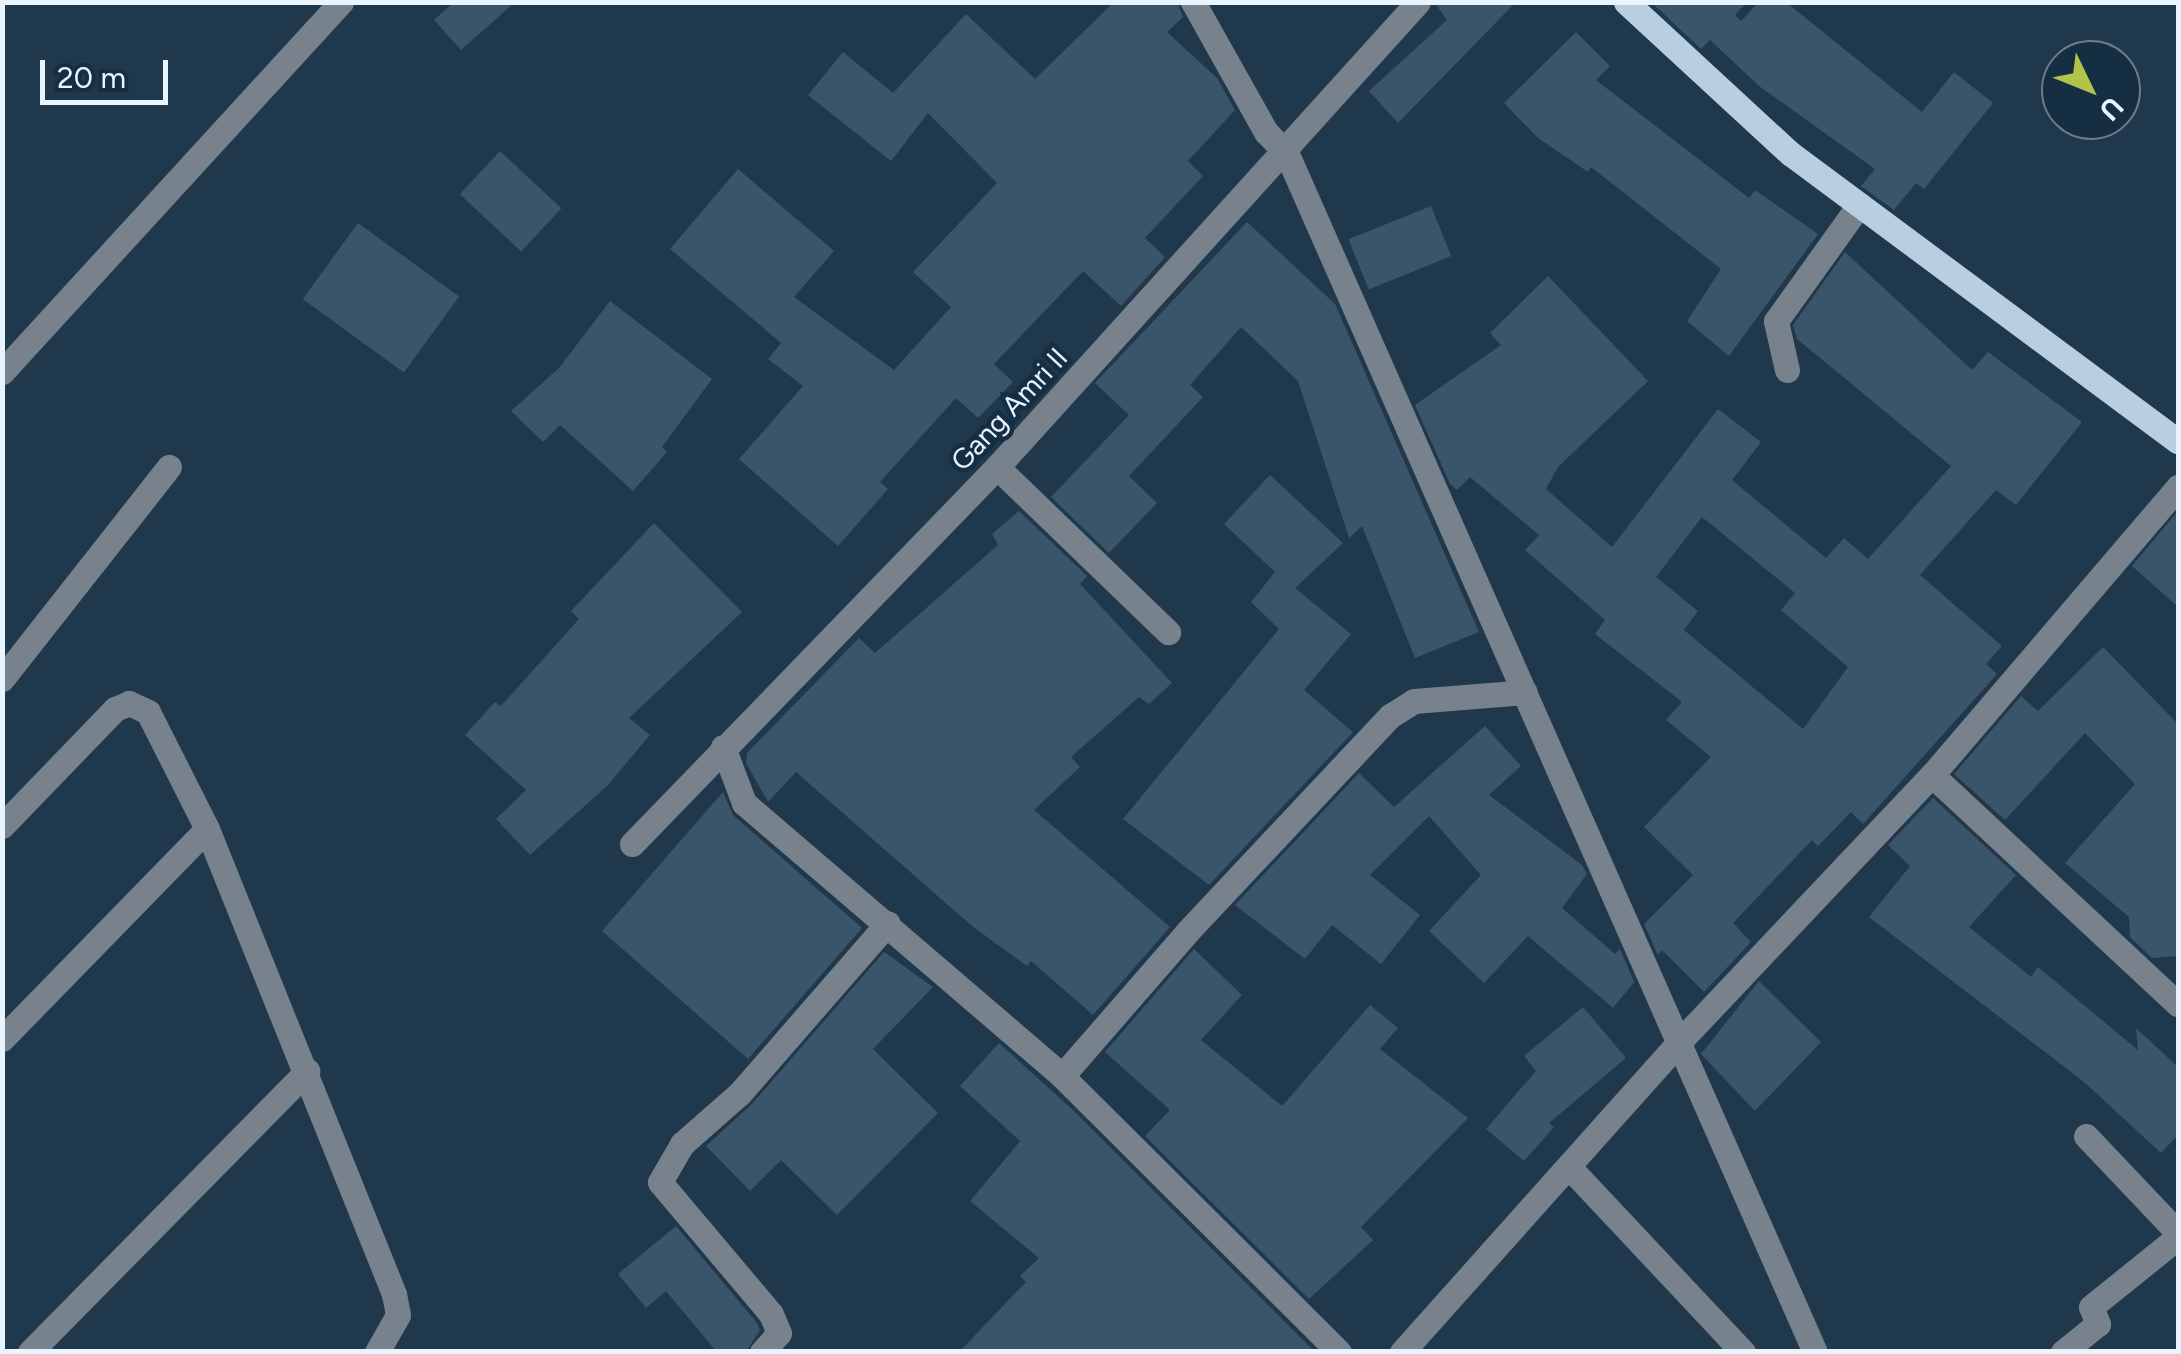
<!DOCTYPE html>
<html>
<head>
<meta charset="utf-8">
<style>
	body { margin:0 }
	#map { position:relative; width:2181px; height:1354px; overflow:hidden; background:#20384c; font-family:Figtree,sans-serif }
	div>[style] { position:absolute }
	[style*='--x'] { left:calc(var(--x)*1px); top:calc(var(--y)*1px); width:calc(var(--w)*1px); rotate:calc(var(--a)*1deg) }
	.building>* { inset:0; background:#3a5469; transform-origin:0 0 }
	.minor>* { height:25px; margin:-12.5px; padding:0 12.5px; transform-origin:12.5px; border-radius:12.5px; background:#77828c }
	.major>* { height:25px; margin:-12.5px; padding:0 12.5px; transform-origin:12.5px; border-radius:12.5px; background:#b8cee1 }
	span { translate:-50% -50%; white-space:nowrap; text-align:center; line-height:1.15; -webkit-text-stroke:9px #162e41; paint-order:stroke }
	.street-label { font-size:28px; color:#e8f4fe }
	.frame { position:absolute; inset:0; border:5px solid #e8f4fe; pointer-events:none }
	.north { position:absolute; left:2041px; top:40px; width:100px; height:100px; box-sizing:border-box; background:#162e41; border:2px solid #6a7d8d; border-radius:50%; rotate:133deg; font-size:28px; font-weight:700; line-height:40px; text-align:center; color:#e8f4fe }
	.north::after { content:''; display:block; margin:auto; width:35px; height:45px; background:#b2c34c; clip-path:polygon(50% 0,100% 100%,50% 72%,0 100%) }
	.scale { position:absolute; left:40px; top:60px; width:128px; height:45px; box-sizing:border-box; border:5px solid #e8f4fe; border-top:0; padding-left:12px; font-size:30px; line-height:35px; white-space:nowrap; color:#e8f4fe; -webkit-text-stroke:8px #162e41; paint-order:stroke }
</style>
</head>
<body>
<div id="map">
	<div class="building">
		<i style="clip-path:polygon(454px 2px,515px 2px,461px 50px,434px 20px)"></i>
		<i style="clip-path:polygon(1114px 2px,1177px 2px,1183px 17px,1167px 32px,1217px 78px,1235px 110px,1188px 161px,1203px 176px,1145px 238px,1165px 257px,1121px 306px,1083px 271px,994px 364px,1013px 382px,978px 418px,956px 398px,880px 482px,888px 489px,838px 546px,739px 459px,803px 386px,768px 359px,781px 343px,670px 249px,738px 169px,834px 251px,794px 297px,894px 370px,951px 307px,913px 272px,997px 183px,928px 113px,891px 161px,808px 95px,843px 52px,893px 93px,966px 14px,1035px 79px)"></i>
		<i style="clip-path:polygon(1434px 2px,1516px 2px,1398px 123px,1369px 91px,1447px 20px)"></i>
		<i style="clip-path:polygon(1651px 2px,1747px 2px,1735px 15px,1741px 21px,1759px 2px,1786px 2px,1922px 112px,1954px 72px,1993px 103px,1924px 189px,1916px 183px,1894px 210px,1861px 186px,1875px 169px,1759px 86px,1710px 40px,1701px 49px)"></i>
		<i style="clip-path:polygon(1576px 32px,1610px 66px,1596px 80px,1749px 198px,1755px 190px,1818px 234px,1729px 356px,1687px 321px,1721px 269px,1591px 167px,1588px 172px,1538px 138px,1504px 103px)"></i>
		<i style="left:500px;top:151px;width:84px;height:59px;rotate:43deg"></i>
		<i style="left:1431px;top:206px;width:54px;height:89px;rotate:68deg"></i>
		<i style="clip-path:polygon(1247px 222px,1335px 304px,1479px 632px,1415px 658px,1362px 526px,1349px 538px,1298px 381px,1241px 327px,1190px 385px,1203px 397px,1129px 476px,1157px 503px,1109px 553px,1051px 497px,1129px 415px,1095px 383px)"></i>
		<i style="left:358px;top:223px;width:125px;height:94px;rotate:36deg"></i>
		<i style="clip-path:polygon(evenodd,1845px 252px,1972px 370px,1988px 352px,2082px 422px,2016px 505px,1996px 490px,1920px 575px,2002px 646px,1986px 664px,1997px 674px,1863px 824px,1851px 812px,1818px 846px,1812px 840px,1733px 923px,1751px 942px,1704px 992px,1662px 950px,1658px 955px,1644px 924px,1693px 875px,1644px 827px,1711px 757px,1666px 720px,1682px 702px,1595px 634px,1605px 620px,1525px 550px,1539px 535px,1470px 477px,1457px 490px,1450px 484px,1415px 405px,1501px 345px,1490px 333px,1548px 276px,1648px 381px,1558px 467px,1546px 489px,1612px 547px,1718px 409px,1761px 442px,1732px 480px,1826px 558px,1844px 538px,1868px 559px,1951px 466px,1797px 339px,1793px 325px,1845px 252px,1702px 517px,1795px 593px,1781px 610px,1848px 667px,1803px 729px,1684px 630px,1698px 611px,1656px 577px,1702px 517px)"></i>
		<i style="clip-path:polygon(610px 301px,712px 379px,662px 447px,667px 452px,633px 491px,560px 425px,543px 442px,511px 411px,559px 368px)"></i>
		<i style="clip-path:polygon(1270px 475px,1343px 543px,1295px 588px,1351px 634px,1304px 690px,1353px 732px,1209px 885px,1123px 819px,1279px 629px,1251px 602px,1275px 572px,1224px 524px)"></i>
		<i style="clip-path:polygon(1019px 511px,1087px 576px,1080px 584px,1172px 683px,1149px 704px,1139px 697px,1071px 757px,1080px 767px,1034px 810px,1170px 927px,1093px 1015px,1031px 961px,1027px 966px,972px 926px,796px 772px,768px 802px,746px 763px,747px 753px,859px 638px,875px 653px,998px 545px,992px 534px)"></i>
		<i style="clip-path:polygon(2178px 511px,2178px 607px,2132px 566px)"></i>
		<i style="clip-path:polygon(654px 523px,742px 612px,629px 718px,650px 735px,608px 785px,530px 855px,496px 819px,526px 790px,465px 735px,495px 702px,501px 706px,579px 619px,571px 611px)"></i>
		<i style="clip-path:polygon(2103px 647px,2178px 724px,2178px 956px,2152px 958px,2130px 937px,2129px 917px,2065px 863px,2135px 784px,2085px 733px,2005px 820px,1954px 774px,2021px 696px,2038px 711px)"></i>
		<i style="clip-path:polygon(1485px 726px,1521px 766px,1489px 795px,1582px 865px,1587px 874px,1562px 908px,1615px 954px,1620px 949px,1634px 982px,1613px 1008px,1528px 936px,1484px 983px,1429px 931px,1481px 875px,1429px 816px,1370px 875px,1420px 915px,1381px 964px,1332px 925px,1305px 959px,1235px 905px,1359px 773px,1394px 807px)"></i>
		<i style="clip-path:polygon(723px 792px,733px 815px,862px 928px,748px 1059px,602px 931px)"></i>
		<i style="clip-path:polygon(1933px 798px,2016px 875px,1969px 927px,2031px 977px,2038px 967px,2138px 1050px,2136px 1028px,2178px 1067px,2178px 1135px,2161px 1153px,2084px 1082px,1869px 917px,1910px 866px,1888px 845px)"></i>
		<i style="clip-path:polygon(1194px 949px,1242px 995px,1201px 1040px,1282px 1106px,1370px 1005px,1398px 1028px,1380px 1049px,1468px 1118px,1361px 1227px,1373px 1240px,1309px 1299px,1145px 1136px,1170px 1110px,1105px 1052px)"></i>
		<i style="clip-path:polygon(884px 952px,933px 987px,873px 1049px,938px 1113px,837px 1215px,781px 1160px,750px 1191px,706px 1146px,752px 1104px)"></i>
		<i style="clip-path:polygon(1759px 981px,1821px 1042px,1755px 1111px,1701px 1054px)"></i>
		<i style="clip-path:polygon(1583px 1007px,1626px 1058px,1549px 1123px,1554px 1127px,1524px 1161px,1486px 1129px,1536px 1071px,1524px 1056px)"></i>
		<i style="clip-path:polygon(999px 1043px,1074px 1111px,1315px 1352px,959px 1352px,1026px 1282px,1020px 1276px,1039px 1258px,970px 1201px,1020px 1141px,960px 1086px)"></i>
		<i style="clip-path:polygon(676px 1226px,757px 1323px,760px 1330px,746px 1352px,717px 1352px,666px 1291px,646px 1308px,618px 1274px)"></i>
	</div>
	<div class="minor">
		<i style="--x:1193;--y:2;--w:149;--a:60.7"></i>
		<i style="--x:1266;--y:132;--w:30;--a:46"></i>
		<i style="--x:1287;--y:154;--w:1309;--a:66.22"></i>
		<i style="--x:1787;--y:370;--w:50;--a:-102.7"></i>
		<i style="--x:1776;--y:321;--w:143;--a:-54.4"></i>
		<i style="--x:2;--y:372;--w:502;--a:-47.5"></i>
		<i style="--x:997;--y:467;--w:238;--a:44"></i>
		<i style="--x:2;--y:679;--w:270;--a:-51.8"></i>
		<i style="--x:723;--y:747;--w:60;--a:69.4"></i>
		<i style="--x:744;--y:803;--w:419;--a:40.6"></i>
		<i style="--x:1062;--y:1076;--w:391;--a:44.9"></i>
		<i style="--x:1932;--y:775;--w:336;--a:43"></i>
		<i style="--x:2;--y:826;--w:163;--a:-46"></i>
		<i style="--x:115;--y:709;--w:15;--a:-23"></i>
		<i style="--x:129;--y:703;--w:21;--a:25"></i>
		<i style="--x:148;--y:712;--w:131;--a:63.2"></i>
		<i style="--x:207;--y:829;--w:501;--a:68.09"></i>
		<i style="--x:394;--y:1294;--w:21;--a:79"></i>
		<i style="--x:398;--y:1315;--w:43;--a:119.6"></i>
		<i style="--x:632;--y:844;--w:525;--a:-45.93"></i>
		<i style="--x:997;--y:467;--w:627;--a:-47.84"></i>
		<i style="--x:2;--y:1039;--w:293;--a:-45.7"></i>
		<i style="--x:1062;--y:1076;--w:192;--a:-49"></i>
		<i style="--x:1188;--y:931;--w:295;--a:-46.8"></i>
		<i style="--x:1390;--y:716;--w:28;--a:-32"></i>
		<i style="--x:1414;--y:701;--w:111;--a:-4.6"></i>
		<i style="--x:2086;--y:1136;--w:134;--a:46.5"></i>
		<i style="--x:1570;--y:1168;--w:253;--a:46.8"></i>
		<i style="--x:30;--y:1352;--w:395;--a:-45.4"></i>
		<i style="--x:762;--y:1352;--w:25;--a:-48"></i>
		<i style="--x:779;--y:1333;--w:21;--a:-113"></i>
		<i style="--x:771;--y:1314;--w:172;--a:-130.1"></i>
		<i style="--x:660;--y:1182;--w:44;--a:-59.9"></i>
		<i style="--x:682;--y:1144;--w:77;--a:-41.3"></i>
		<i style="--x:740;--y:1093;--w:225;--a:-49"></i>
		<i style="--x:1402;--y:1352;--w:420;--a:-48.2"></i>
		<i style="--x:1682;--y:1039;--w:364;--a:-46.6"></i>
		<i style="--x:1932;--y:775;--w:379;--a:-49.5"></i>
		<i style="--x:2063;--y:1352;--w:45;--a:-38.7"></i>
		<i style="--x:2098;--y:1324;--w:18;--a:-112"></i>
		<i style="--x:2091;--y:1307;--w:112;--a:-38.8"></i>
	</div>
	<div class="major">
		<i style="--x:1626;--y:2;--w:224;--a:42.7"></i>
		<i style="--x:1791;--y:154;--w:482;--a:36.6"></i>
	</div>
	<div class="street-label">
		<span style="left:1009px;top:409px;rotate:-47deg">Gang Amri II</span>
	</div>
	<div class="frame"></div>
	<div class="north">U</div>
	<div class="scale">20 m</div>
</div>
</body>
</html>
